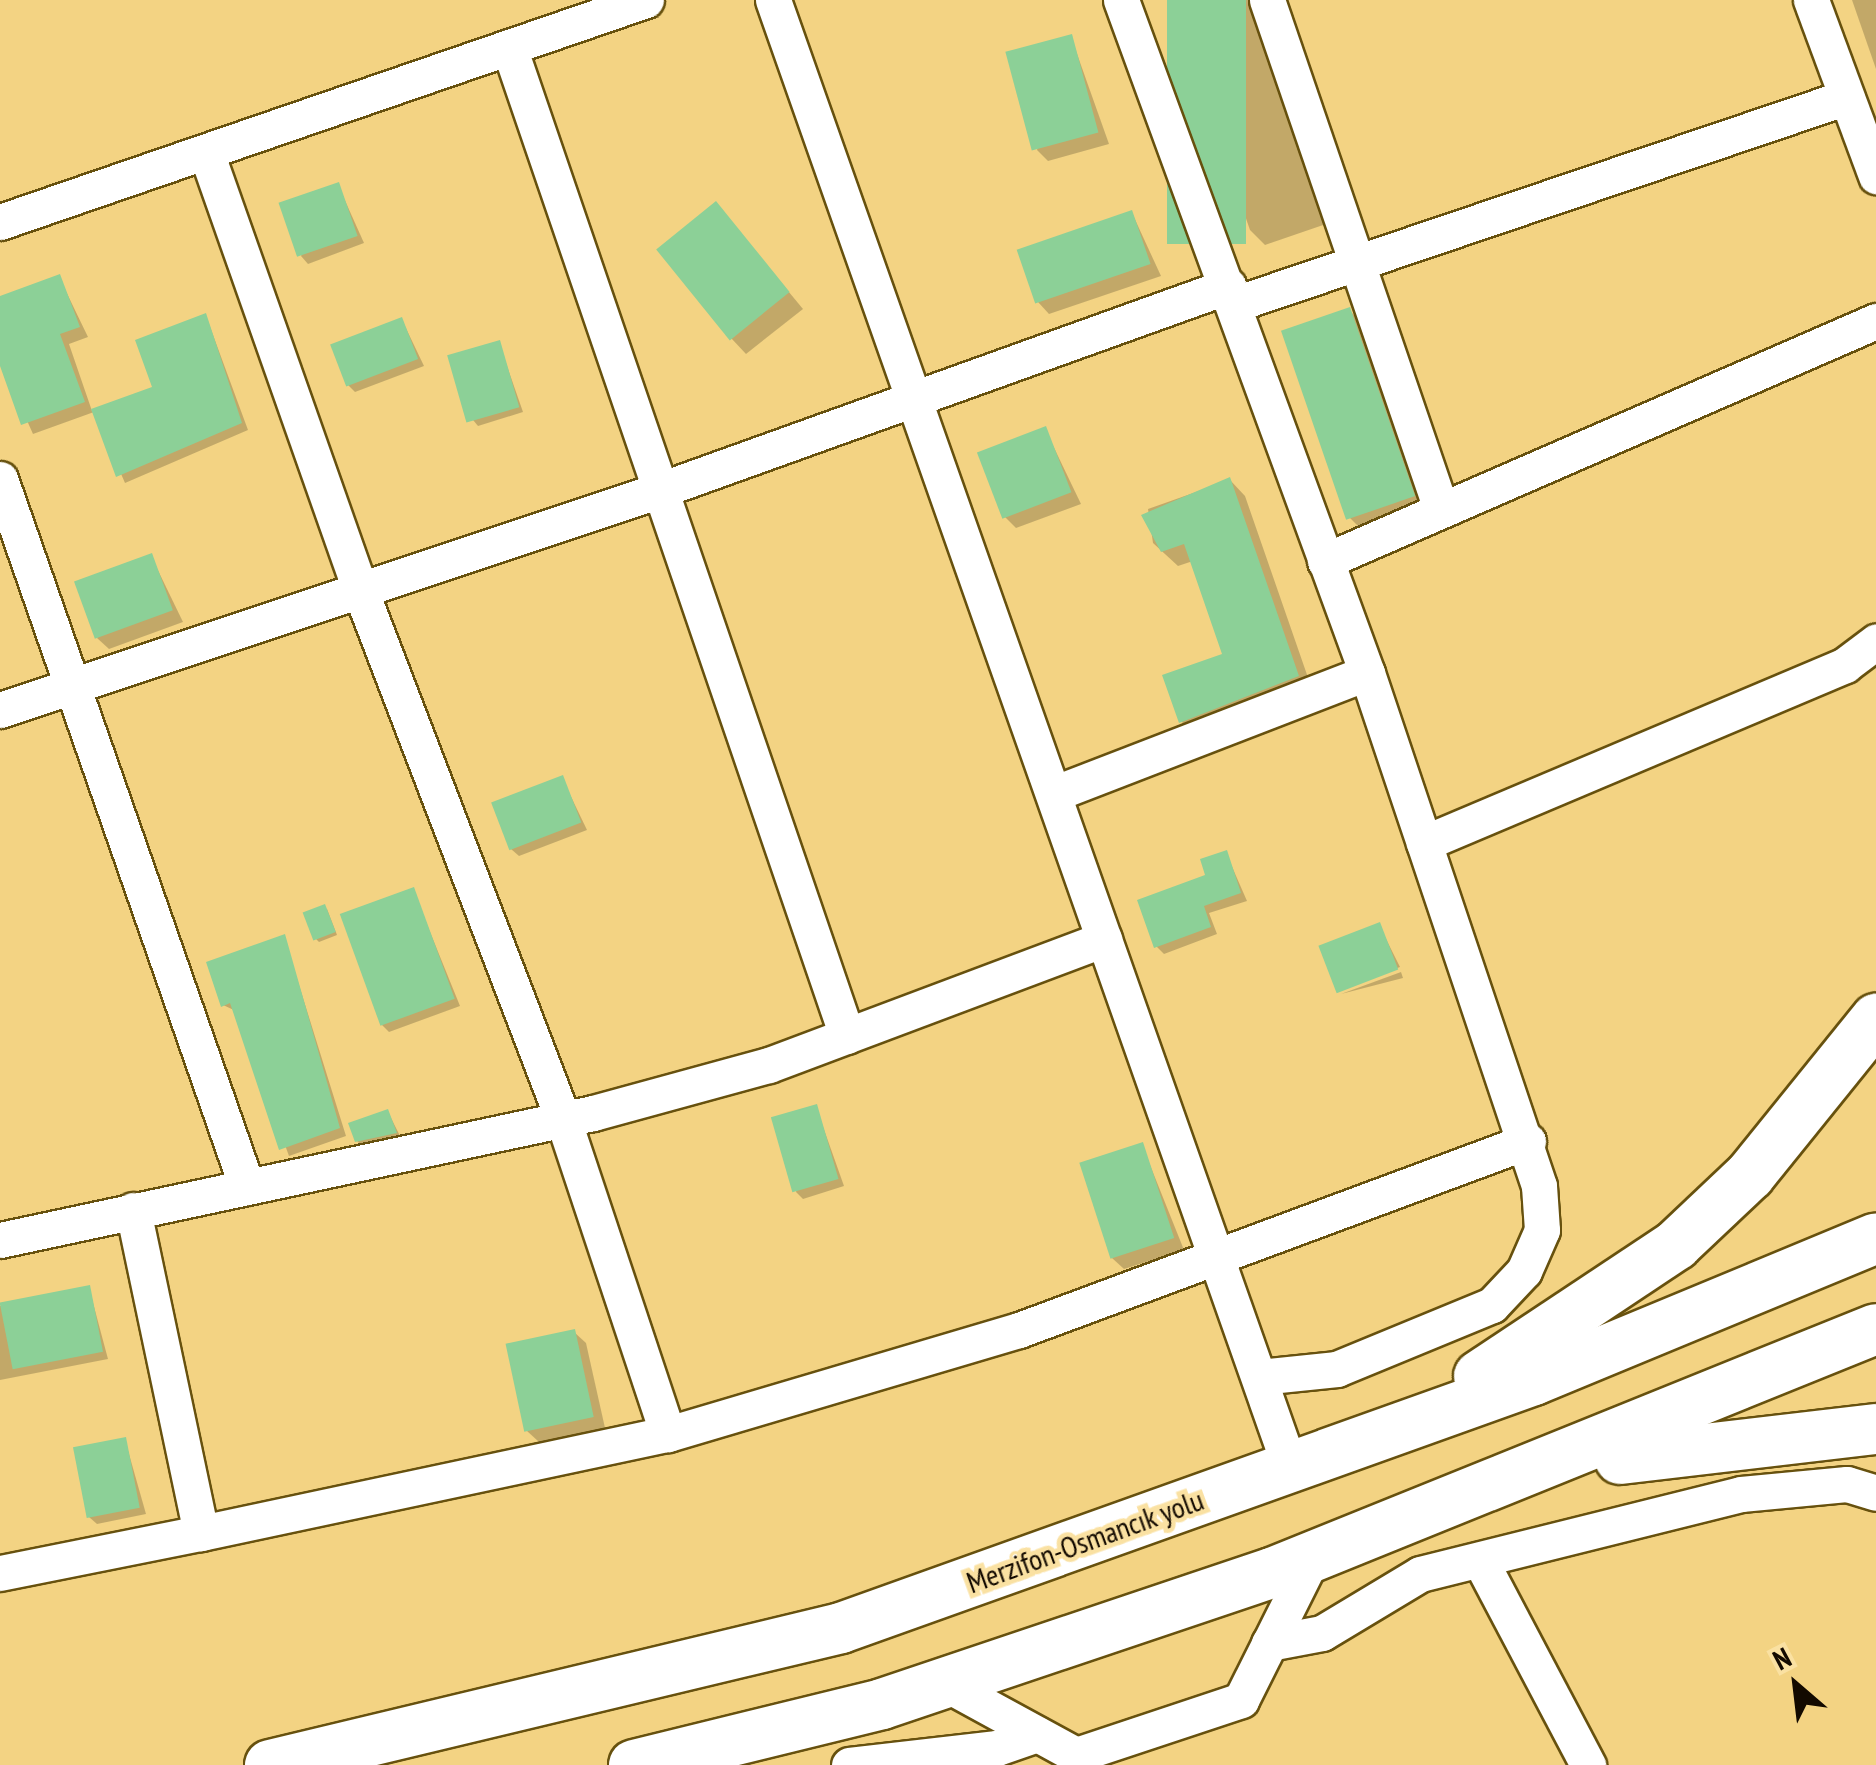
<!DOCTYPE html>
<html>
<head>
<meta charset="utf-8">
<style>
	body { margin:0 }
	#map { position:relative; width:1876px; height:1765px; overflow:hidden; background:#f3d383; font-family:"PT Sans Narrow",sans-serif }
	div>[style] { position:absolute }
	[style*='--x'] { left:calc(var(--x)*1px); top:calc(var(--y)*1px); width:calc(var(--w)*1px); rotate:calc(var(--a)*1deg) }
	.shadow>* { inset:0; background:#0003 }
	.building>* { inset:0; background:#8cd097; transform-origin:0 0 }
	.roads { filter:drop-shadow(2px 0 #67510e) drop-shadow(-2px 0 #67510e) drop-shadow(0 2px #67510e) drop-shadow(0 -2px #67510e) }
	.minor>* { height:35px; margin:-17.5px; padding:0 17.5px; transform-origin:17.5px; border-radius:17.5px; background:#fff }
	.highway>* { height:50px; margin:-25px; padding:0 25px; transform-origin:25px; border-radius:25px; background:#fff }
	span { translate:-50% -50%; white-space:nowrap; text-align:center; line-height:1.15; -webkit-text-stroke:9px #fae1a2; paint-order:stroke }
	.street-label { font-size:30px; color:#130a00 }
	.north { position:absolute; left:1746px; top:1635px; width:100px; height:100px; -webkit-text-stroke:8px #fae1a2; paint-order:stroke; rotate:332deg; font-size:28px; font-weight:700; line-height:40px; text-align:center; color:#130a00 }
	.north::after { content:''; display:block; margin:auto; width:35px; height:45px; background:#130a00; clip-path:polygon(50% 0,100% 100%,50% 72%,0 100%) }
</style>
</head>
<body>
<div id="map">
	<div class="shadow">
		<i style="clip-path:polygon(1170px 0,1258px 0,1329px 223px,1265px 245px,1250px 230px)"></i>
		<i style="clip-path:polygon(1852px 0,1876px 0,1876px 69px)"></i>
		<i style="clip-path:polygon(1071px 37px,1109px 144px,1048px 161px,1037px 150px)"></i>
		<i style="clip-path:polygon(338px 185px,364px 243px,308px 264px,301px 256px)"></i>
		<i style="clip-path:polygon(716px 204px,803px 309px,746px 354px,731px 338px)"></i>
		<i style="clip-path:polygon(1132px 213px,1161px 276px,1049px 314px,1038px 302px)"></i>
		<i style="clip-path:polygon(59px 277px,88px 337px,69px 344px,92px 411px,155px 388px,206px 316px,248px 430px,125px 483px,94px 412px,33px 434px,0 360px,0 299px)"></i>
		<i style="clip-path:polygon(1349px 310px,1365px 326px,1428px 512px,1366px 534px,1350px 518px)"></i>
		<i style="clip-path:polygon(402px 320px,424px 366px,355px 392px,348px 385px)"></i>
		<i style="clip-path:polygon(499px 343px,523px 412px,478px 426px,473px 420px)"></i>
		<i style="clip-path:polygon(1045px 429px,1081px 504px,1016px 528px,1004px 516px)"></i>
		<i style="clip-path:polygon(1230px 480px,1245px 496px,1313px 692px,1196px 737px,1181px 721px,1226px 656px,1193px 561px,1178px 566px,1153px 543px,1148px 509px)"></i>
		<i style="clip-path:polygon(151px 556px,183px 622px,109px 649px,97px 638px)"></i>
		<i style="clip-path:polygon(562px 778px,587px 830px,519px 856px,511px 849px)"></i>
		<i style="clip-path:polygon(1226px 853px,1247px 901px,1209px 913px,1217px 934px,1164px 954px,1156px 946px)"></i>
		<i style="clip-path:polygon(413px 890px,460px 1006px,389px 1032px,382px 1025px)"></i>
		<i style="clip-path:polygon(327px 909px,337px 935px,319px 942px,316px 939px)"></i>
		<i style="clip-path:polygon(1379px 925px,1400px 967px,1339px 989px)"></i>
		<i style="clip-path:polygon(284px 937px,346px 1136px,289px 1156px,236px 1011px,223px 1005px)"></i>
		<i style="clip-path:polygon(1401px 972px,1403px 978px,1341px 994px)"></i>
		<i style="clip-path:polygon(816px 1107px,844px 1186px,803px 1199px,796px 1192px)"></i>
		<i style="clip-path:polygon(388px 1112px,402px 1140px,365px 1148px,357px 1141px)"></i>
		<i style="clip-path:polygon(1142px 1145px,1184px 1250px,1124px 1269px,1112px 1258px)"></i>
		<i style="clip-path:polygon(89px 1288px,108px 1359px,0 1380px,0 1306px)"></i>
		<i style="clip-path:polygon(574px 1332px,586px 1343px,605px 1428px,539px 1442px,527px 1431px)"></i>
		<i style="clip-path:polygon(125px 1440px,146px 1514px,97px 1524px,89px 1517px)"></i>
	</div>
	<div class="building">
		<i style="left:1167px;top:0;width:79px;height:244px"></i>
		<i style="left:1072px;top:34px;width:102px;height:69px;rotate:75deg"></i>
		<i style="left:339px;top:182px;width:57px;height:64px;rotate:71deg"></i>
		<i style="left:716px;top:201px;width:117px;height:77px;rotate:51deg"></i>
		<i style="left:1132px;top:210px;width:57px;height:122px;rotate:71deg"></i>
		<i style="clip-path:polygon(60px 274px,80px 327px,60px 334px,85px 402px,21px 425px,0 366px,0 296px)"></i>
		<i style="left:1350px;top:307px;width:200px;height:73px;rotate:71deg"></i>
		<i style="clip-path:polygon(206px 313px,242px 423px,116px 477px,91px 409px,152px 387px,135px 340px)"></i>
		<i style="left:402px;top:317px;width:45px;height:77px;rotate:69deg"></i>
		<i style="left:500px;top:340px;width:70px;height:55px;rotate:74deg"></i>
		<i style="left:1046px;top:426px;width:71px;height:74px;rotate:69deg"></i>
		<i style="clip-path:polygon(1230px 477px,1299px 676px,1179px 723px,1162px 675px,1222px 654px,1184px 544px,1161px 552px,1141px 515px)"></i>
		<i style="left:152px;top:553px;width:61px;height:83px;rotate:70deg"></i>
		<i style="left:563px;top:775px;width:51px;height:77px;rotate:69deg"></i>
		<i style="clip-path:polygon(1227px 850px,1241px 893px,1204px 906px,1211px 927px,1154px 948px,1137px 900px,1205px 875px,1200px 859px)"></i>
		<i style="left:414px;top:887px;width:119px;height:79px;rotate:70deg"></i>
		<i style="left:325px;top:904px;width:30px;height:24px;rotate:69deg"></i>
		<i style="left:1380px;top:922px;width:51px;height:66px;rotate:69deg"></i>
		<i style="clip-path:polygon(285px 934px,340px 1128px,279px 1150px,230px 1003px,221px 1007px,206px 962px)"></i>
		<i style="left:817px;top:1104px;width:78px;height:48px;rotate:74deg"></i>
		<i style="clip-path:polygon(388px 1109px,397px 1133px,355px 1142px,348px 1123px)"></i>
		<i style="left:1143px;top:1142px;width:101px;height:67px;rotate:72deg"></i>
		<i style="left:90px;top:1285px;width:68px;height:92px;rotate:79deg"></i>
		<i style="left:575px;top:1329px;width:90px;height:71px;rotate:78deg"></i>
		<i style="left:126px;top:1437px;width:72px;height:54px;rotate:79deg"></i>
	</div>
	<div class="roads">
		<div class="minor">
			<i style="--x:773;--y:0;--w:1555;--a:70.59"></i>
			<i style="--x:1121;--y:0;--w:717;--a:69.92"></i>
			<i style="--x:1367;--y:673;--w:541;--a:71.46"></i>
			<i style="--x:1539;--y:1186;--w:44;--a:86.1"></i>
			<i style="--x:1542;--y:1230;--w:45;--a:113.7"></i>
			<i style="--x:1524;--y:1271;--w:47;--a:133.3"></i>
			<i style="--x:1492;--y:1305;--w:168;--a:157.6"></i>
			<i style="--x:1337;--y:1369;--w:78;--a:174.1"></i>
			<i style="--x:1267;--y:0;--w:538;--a:71.13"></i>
			<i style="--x:1811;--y:0;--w:188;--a:69.7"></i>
			<i style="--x:509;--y:47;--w:1045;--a:71.13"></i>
			<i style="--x:206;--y:152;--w:461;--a:70.6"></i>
			<i style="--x:359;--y:587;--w:570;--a:69.02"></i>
			<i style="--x:563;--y:1119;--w:332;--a:71.6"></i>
			<i style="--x:0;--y:222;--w:683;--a:-18.97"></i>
			<i style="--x:1235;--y:304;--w:643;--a:-18.69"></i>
			<i style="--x:0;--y:479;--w:750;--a:70.77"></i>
			<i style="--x:1325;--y:561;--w:601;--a:-23.54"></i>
			<i style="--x:0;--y:710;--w:696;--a:-18.43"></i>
			<i style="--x:660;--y:490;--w:604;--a:-19.76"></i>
			<i style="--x:1058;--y:792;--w:331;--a:-21.1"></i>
			<i style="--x:1424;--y:843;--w:457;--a:-22.9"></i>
			<i style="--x:1845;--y:665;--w:39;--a:-37"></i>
			<i style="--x:0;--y:1240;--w:606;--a:-12.09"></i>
			<i style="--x:593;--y:1113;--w:182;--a:-15.3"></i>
			<i style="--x:769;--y:1065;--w:358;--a:-20.6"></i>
			<i style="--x:201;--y:1533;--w:477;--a:-12"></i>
			<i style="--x:668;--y:1434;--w:366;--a:-16.5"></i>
			<i style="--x:1019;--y:1330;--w:543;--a:-20.37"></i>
			<i style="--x:1480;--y:1560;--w:232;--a:62.2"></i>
			<i style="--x:0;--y:1573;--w:205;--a:-11.3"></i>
			<i style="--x:201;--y:1533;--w:330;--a:-101.9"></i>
			<i style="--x:1269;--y:1643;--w:54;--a:-10.7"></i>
			<i style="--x:1322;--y:1633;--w:114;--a:-31"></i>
			<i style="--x:1420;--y:1574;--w:331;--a:-14"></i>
			<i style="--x:1741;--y:1494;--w:106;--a:-5.4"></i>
			<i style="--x:1847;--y:1484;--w:30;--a:17"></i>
			<i style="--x:944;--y:1683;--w:150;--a:28.6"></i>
			<i style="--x:1076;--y:1755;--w:174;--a:-18.4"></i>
			<i style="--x:1241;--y:1700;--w:159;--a:-63.4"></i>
			<i style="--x:849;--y:1765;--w:149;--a:-6.6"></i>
			<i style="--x:997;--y:1748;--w:42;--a:-19.3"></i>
		</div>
		<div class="highway">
			<i style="--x:1479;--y:1376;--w:237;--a:-33.6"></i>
			<i style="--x:1676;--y:1245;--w:102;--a:-43.4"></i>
			<i style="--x:1750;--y:1175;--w:201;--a:-51.1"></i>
			<i style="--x:1620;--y:1459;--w:258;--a:-6.7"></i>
			<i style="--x:270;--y:1765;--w:587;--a:-13.49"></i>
			<i style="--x:841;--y:1628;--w:736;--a:-19.69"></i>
			<i style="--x:1534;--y:1380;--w:370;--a:-22.5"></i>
			<i style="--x:634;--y:1765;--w:255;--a:-13.8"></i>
			<i style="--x:882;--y:1704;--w:411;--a:-18.6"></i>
			<i style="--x:1272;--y:1573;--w:651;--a:-22"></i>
		</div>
	</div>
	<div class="street-label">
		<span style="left:1085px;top:1541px;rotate:-20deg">Merzifon-Osmancık yolu</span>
	</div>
	<div class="north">N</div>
</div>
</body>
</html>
